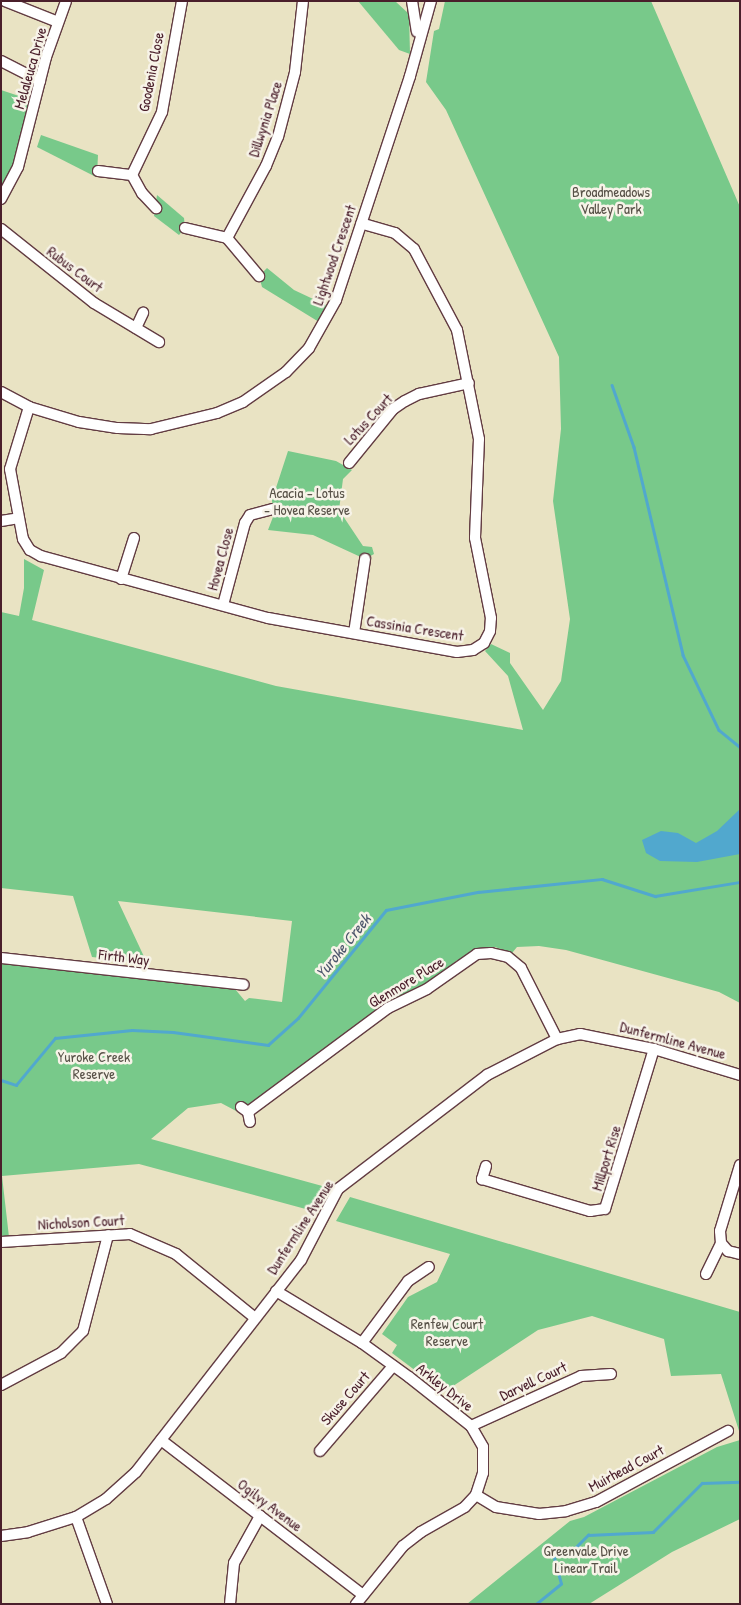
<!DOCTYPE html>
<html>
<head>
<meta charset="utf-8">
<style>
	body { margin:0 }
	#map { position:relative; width:741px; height:1605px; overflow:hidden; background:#e9e3c3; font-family:"Patrick Hand",sans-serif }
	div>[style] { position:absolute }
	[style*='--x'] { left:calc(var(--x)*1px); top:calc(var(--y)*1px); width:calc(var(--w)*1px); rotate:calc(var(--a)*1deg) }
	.green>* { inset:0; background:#78c98a }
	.water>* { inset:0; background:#51a8ce }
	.stream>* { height:2.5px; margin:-1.25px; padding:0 1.25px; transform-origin:1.25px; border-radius:1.25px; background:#51a8ce }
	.roads { filter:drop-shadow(1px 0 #623c42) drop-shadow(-1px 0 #623c42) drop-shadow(0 1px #623c42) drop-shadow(0 -1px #623c42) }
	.minor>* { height:10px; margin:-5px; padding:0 5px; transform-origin:5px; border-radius:5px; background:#fff }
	span { translate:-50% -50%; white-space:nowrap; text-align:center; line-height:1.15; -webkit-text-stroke:5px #f7f3e8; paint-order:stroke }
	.street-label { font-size:15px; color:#4a1f2b }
	.park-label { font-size:15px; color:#585248 }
	.water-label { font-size:16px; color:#4d566c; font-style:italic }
	.frame { position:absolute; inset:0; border:2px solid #4a1f2b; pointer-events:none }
</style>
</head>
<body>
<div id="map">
	<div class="green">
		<i style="clip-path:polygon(358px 1px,395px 1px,409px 14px,410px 54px,399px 50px)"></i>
		<i style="clip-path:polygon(445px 1px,651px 1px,740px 207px,740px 1003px,719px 992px,566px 950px,539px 946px,517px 947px,512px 953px,495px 947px,480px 949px,456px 961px,440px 976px,390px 1001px,238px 1112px,221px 1103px,188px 1108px,151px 1139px,326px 1187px,313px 1211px,139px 1164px,2px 1176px,9px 1237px,1px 1237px,1px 962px,235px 989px,245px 1001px,249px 998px,282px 1002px,292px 921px,118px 901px,147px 963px,92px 957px,73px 896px,1px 888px,1px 612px,19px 616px,24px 588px,24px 559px,44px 570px,32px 620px,276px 686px,523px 730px,508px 676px,485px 651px,491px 644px,510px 653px,510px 663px,543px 710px,561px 681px,570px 619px,553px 501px,561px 429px,559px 357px,446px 110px,426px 82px,434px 31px,439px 29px)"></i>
		<i style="clip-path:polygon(1px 90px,31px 100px,13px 164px,1px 189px)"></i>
		<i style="clip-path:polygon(41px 135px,98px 155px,97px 175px,96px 177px,37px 147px)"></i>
		<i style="clip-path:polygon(157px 195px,184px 218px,185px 228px,179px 235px,154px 216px)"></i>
		<i style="clip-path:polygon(267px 268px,294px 290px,328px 306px,319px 322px,262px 287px,259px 276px)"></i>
		<i style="clip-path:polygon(288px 451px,336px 461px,352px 470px,343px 479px,339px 510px,363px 546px,372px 547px,374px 554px,365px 559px,313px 535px,268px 530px,273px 517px,272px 500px)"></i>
		<i style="clip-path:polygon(350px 1197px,740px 1312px,740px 1434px,721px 1374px,671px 1376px,664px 1339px,592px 1316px,538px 1330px,444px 1392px,392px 1353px,397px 1345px,382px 1334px,408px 1297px,437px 1282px,450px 1254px,336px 1221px)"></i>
		<i style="clip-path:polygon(740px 1440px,740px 1519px,672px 1552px,589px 1604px,467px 1604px,570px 1521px,584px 1517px,717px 1447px)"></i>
	</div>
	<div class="water">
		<i style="clip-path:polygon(740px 809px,740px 854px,697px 862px,660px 861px,646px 853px,642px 840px,661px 831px,678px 833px,696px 843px,717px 831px)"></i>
	</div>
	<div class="stream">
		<i style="--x:612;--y:385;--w:66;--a:70.5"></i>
		<i style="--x:634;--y:447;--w:214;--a:76.7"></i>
		<i style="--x:683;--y:655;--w:83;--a:64.4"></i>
		<i style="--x:719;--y:730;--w:27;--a:39"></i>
		<i style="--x:1;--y:1080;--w:16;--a:18"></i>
		<i style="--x:16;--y:1085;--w:61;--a:-50.3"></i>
		<i style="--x:55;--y:1038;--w:77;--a:-5.9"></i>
		<i style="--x:132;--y:1030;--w:41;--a:2.8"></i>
		<i style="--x:173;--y:1032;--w:96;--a:7.8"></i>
		<i style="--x:268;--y:1045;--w:40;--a:-42"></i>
		<i style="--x:298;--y:1018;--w:139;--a:-50.8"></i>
		<i style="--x:386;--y:910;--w:94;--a:-11.1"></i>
		<i style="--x:478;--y:892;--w:125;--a:-6"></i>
		<i style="--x:602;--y:879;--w:56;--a:17.8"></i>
		<i style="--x:655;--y:896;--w:86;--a:-9.4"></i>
		<i style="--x:536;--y:1604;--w:32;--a:-39"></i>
		<i style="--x:561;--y:1584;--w:31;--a:-105"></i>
		<i style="--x:553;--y:1554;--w:19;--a:-9"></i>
		<i style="--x:572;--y:1551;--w:23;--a:-45"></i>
		<i style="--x:588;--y:1535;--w:65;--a:-2.6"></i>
		<i style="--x:653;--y:1532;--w:69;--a:-45"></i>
		<i style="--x:702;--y:1483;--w:38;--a:-2"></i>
	</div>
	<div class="roads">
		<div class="minor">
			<i style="--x:5;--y:1;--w:57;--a:21.6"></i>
			<i style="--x:412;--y:1;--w:31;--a:81"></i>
			<i style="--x:1;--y:61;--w:44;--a:27.1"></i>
			<i style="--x:98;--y:171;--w:34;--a:7"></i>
			<i style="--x:132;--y:175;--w:21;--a:61"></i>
			<i style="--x:142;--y:193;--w:21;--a:47"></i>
			<i style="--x:132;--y:175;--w:70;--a:-64.5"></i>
			<i style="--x:162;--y:112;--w:113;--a:-79.8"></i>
			<i style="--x:1;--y:199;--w:36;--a:-62"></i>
			<i style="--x:18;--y:167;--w:114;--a:-75.7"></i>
			<i style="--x:46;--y:57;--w:59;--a:-70.3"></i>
			<i style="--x:185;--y:228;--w:43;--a:13.4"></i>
			<i style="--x:227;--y:238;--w:50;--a:49.9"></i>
			<i style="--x:1;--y:229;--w:119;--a:38.5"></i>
			<i style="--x:94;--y:303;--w:76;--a:31"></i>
			<i style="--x:227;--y:238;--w:82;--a:-61.6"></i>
			<i style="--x:266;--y:166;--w:31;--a:-68"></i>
			<i style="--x:278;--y:137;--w:67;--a:-75.3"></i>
			<i style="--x:295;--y:72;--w:71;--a:-83.6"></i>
			<i style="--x:136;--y:328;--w:17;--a:-65"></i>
			<i style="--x:1;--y:392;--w:32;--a:28"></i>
			<i style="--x:29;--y:407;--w:52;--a:16.7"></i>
			<i style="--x:79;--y:422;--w:39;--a:9"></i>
			<i style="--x:118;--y:428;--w:33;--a:2"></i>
			<i style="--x:151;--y:429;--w:68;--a:-13.6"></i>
			<i style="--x:217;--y:413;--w:28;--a:-23"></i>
			<i style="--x:243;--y:402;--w:52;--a:-34.9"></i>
			<i style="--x:286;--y:372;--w:33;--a:-46"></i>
			<i style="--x:309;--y:348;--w:55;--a:-60.6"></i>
			<i style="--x:336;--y:300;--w:236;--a:-71.7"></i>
			<i style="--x:410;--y:76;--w:78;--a:-74.4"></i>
			<i style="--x:29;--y:407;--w:65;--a:107"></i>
			<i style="--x:10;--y:469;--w:71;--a:79.5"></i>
			<i style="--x:23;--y:539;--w:13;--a:58"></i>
			<i style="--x:30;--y:550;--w:13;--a:29"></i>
			<i style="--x:41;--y:556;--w:235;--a:15.3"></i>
			<i style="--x:268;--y:618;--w:192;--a:10.2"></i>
			<i style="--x:457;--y:652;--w:16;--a:-7"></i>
			<i style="--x:473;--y:650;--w:13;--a:-32"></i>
			<i style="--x:484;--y:643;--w:13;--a:-63"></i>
			<i style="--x:490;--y:631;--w:13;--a:-86"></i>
			<i style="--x:491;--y:618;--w:82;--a:-101.3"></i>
			<i style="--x:475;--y:538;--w:99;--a:-87.7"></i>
			<i style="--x:479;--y:439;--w:111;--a:-101.4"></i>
			<i style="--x:457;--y:330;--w:92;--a:-118"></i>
			<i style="--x:414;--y:249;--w:25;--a:-140"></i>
			<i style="--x:395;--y:233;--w:35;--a:-164"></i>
			<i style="--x:349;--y:463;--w:70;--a:-50.8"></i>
			<i style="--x:393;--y:409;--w:14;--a:-34"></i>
			<i style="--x:405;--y:401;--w:16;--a:-27"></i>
			<i style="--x:419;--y:394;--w:51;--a:-12.4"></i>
			<i style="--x:1;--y:521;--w:18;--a:-9"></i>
			<i style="--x:121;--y:579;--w:43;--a:-72.4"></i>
			<i style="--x:223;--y:605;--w:85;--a:-75"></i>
			<i style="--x:245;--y:523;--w:9;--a:-58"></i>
			<i style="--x:250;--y:515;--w:23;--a:-15"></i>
			<i style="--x:354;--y:633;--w:75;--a:-81.5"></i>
			<i style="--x:1;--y:958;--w:244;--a:6.3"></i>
			<i style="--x:241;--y:1107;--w:9;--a:36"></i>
			<i style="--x:248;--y:1112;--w:10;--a:79"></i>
			<i style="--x:248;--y:1112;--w:174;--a:-36.6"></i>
			<i style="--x:388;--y:1008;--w:43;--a:-26"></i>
			<i style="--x:427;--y:989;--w:61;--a:-35"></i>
			<i style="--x:477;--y:954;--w:14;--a:-4"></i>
			<i style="--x:491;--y:953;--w:17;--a:13"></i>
			<i style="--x:508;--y:957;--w:17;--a:40"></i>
			<i style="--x:521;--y:968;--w:80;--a:63.1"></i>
			<i style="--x:486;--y:1166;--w:14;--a:107"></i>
			<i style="--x:482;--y:1179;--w:113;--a:16.5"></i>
			<i style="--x:590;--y:1211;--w:15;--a:-8"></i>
			<i style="--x:605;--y:1209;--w:167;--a:-73"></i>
			<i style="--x:1;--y:1242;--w:129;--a:-3.5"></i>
			<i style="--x:130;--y:1234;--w:50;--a:23.5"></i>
			<i style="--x:176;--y:1254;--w:102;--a:39"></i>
			<i style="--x:721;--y:1243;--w:11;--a:49"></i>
			<i style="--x:728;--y:1251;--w:12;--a:14"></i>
			<i style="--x:706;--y:1274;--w:34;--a:-64"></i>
			<i style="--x:721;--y:1243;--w:12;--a:-95"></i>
			<i style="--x:720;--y:1231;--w:69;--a:-73.1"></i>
			<i style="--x:276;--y:1291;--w:100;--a:31.2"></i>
			<i style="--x:362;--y:1343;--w:58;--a:35.9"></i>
			<i style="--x:409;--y:1377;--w:79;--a:38.3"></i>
			<i style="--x:471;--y:1426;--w:24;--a:60"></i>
			<i style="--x:483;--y:1447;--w:26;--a:90"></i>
			<i style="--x:483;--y:1473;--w:23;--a:108"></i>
			<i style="--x:476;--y:1495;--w:16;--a:133"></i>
			<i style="--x:465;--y:1507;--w:51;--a:150.4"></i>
			<i style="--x:421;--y:1532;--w:23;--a:142"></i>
			<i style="--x:403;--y:1546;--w:75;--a:129"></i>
			<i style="--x:362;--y:1343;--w:77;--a:-53.4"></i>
			<i style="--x:408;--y:1281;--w:25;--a:-34"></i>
			<i style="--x:1;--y:1385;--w:68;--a:-28.1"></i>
			<i style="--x:61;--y:1353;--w:31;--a:-45"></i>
			<i style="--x:83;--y:1331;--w:99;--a:-75.4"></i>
			<i style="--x:471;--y:1426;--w:121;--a:-24.4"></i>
			<i style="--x:581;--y:1376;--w:30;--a:-4"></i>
			<i style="--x:161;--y:1440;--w:253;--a:37.5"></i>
			<i style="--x:320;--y:1451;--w:112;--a:-49.3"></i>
			<i style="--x:476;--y:1495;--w:23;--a:31"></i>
			<i style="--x:496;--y:1507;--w:44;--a:9.2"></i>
			<i style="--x:539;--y:1514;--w:27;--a:-6"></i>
			<i style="--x:566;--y:1511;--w:31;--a:-17"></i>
			<i style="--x:596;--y:1502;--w:150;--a:-28.3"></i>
			<i style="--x:76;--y:1517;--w:92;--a:70.4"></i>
			<i style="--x:1;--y:1536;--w:27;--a:-8"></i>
			<i style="--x:28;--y:1532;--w:50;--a:-17.4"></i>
			<i style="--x:76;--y:1517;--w:35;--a:-31"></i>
			<i style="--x:106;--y:1499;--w:40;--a:-42"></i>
			<i style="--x:136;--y:1472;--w:269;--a:-52.1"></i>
			<i style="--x:301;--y:1260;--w:80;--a:-62.5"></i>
			<i style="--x:338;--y:1189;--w:188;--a:-37.4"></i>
			<i style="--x:487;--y:1075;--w:79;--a:-27.2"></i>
			<i style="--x:557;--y:1039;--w:24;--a:-12"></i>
			<i style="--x:580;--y:1034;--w:76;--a:11.5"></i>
			<i style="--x:654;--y:1049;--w:90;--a:16.8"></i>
			<i style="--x:230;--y:1604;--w:41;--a:-84.4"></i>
			<i style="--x:234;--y:1563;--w:54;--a:-61"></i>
		</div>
	</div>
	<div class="street-label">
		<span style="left:30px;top:68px;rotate:-74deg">Melaleuca Drive</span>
		<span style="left:151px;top:72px;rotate:-79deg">Goodenia Close</span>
		<span style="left:265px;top:119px;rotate:-72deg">Dillwynia Place</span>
		<span style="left:334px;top:255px;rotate:-71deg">Lightwood Crescent</span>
		<span style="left:75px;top:269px;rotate:37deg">Rubus Court</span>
		<span style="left:368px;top:419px;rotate:-47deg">Lotus Court</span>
		<span style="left:220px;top:559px;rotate:-75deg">Hovea Close</span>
		<span style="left:415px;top:628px;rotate:9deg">Cassinia Crescent</span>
		<span style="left:124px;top:957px;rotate:7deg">Firth Way</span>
		<span style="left:406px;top:982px;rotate:-31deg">Glenmore Place</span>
		<span style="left:673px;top:1040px;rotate:15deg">Dunfermline Avenue</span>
		<span style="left:606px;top:1158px;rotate:-73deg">Millport Rise</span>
		<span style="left:81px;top:1222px;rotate:-3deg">Nicholson Court</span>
		<span style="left:300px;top:1227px;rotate:-57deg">Dunfermline Avenue</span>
		<span style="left:533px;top:1381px;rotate:-25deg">Darvell Court</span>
		<span style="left:445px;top:1387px;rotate:38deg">Arkley Drive</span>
		<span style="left:345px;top:1398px;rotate:-49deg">Skuse Court</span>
		<span style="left:626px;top:1468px;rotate:-28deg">Muirhead Court</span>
		<span style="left:270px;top:1505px;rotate:37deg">Ogilvy Avenue</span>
	</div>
	<div class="park-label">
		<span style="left:611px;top:200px">Broadmeadows<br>Valley Park</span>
		<span style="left:307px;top:501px">Acacia - Lotus<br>- Hovea Reserve</span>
		<span style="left:94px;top:1065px">Yuroke Creek<br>Reserve</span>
		<span style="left:447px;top:1332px">Renfew Court<br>Reserve</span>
		<span style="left:586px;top:1559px">Greenvale Drive<br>Linear Trail</span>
	</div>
	<div class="water-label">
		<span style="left:343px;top:946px;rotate:-51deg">Yuroke Creek</span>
	</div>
	<div class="frame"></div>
</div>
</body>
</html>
